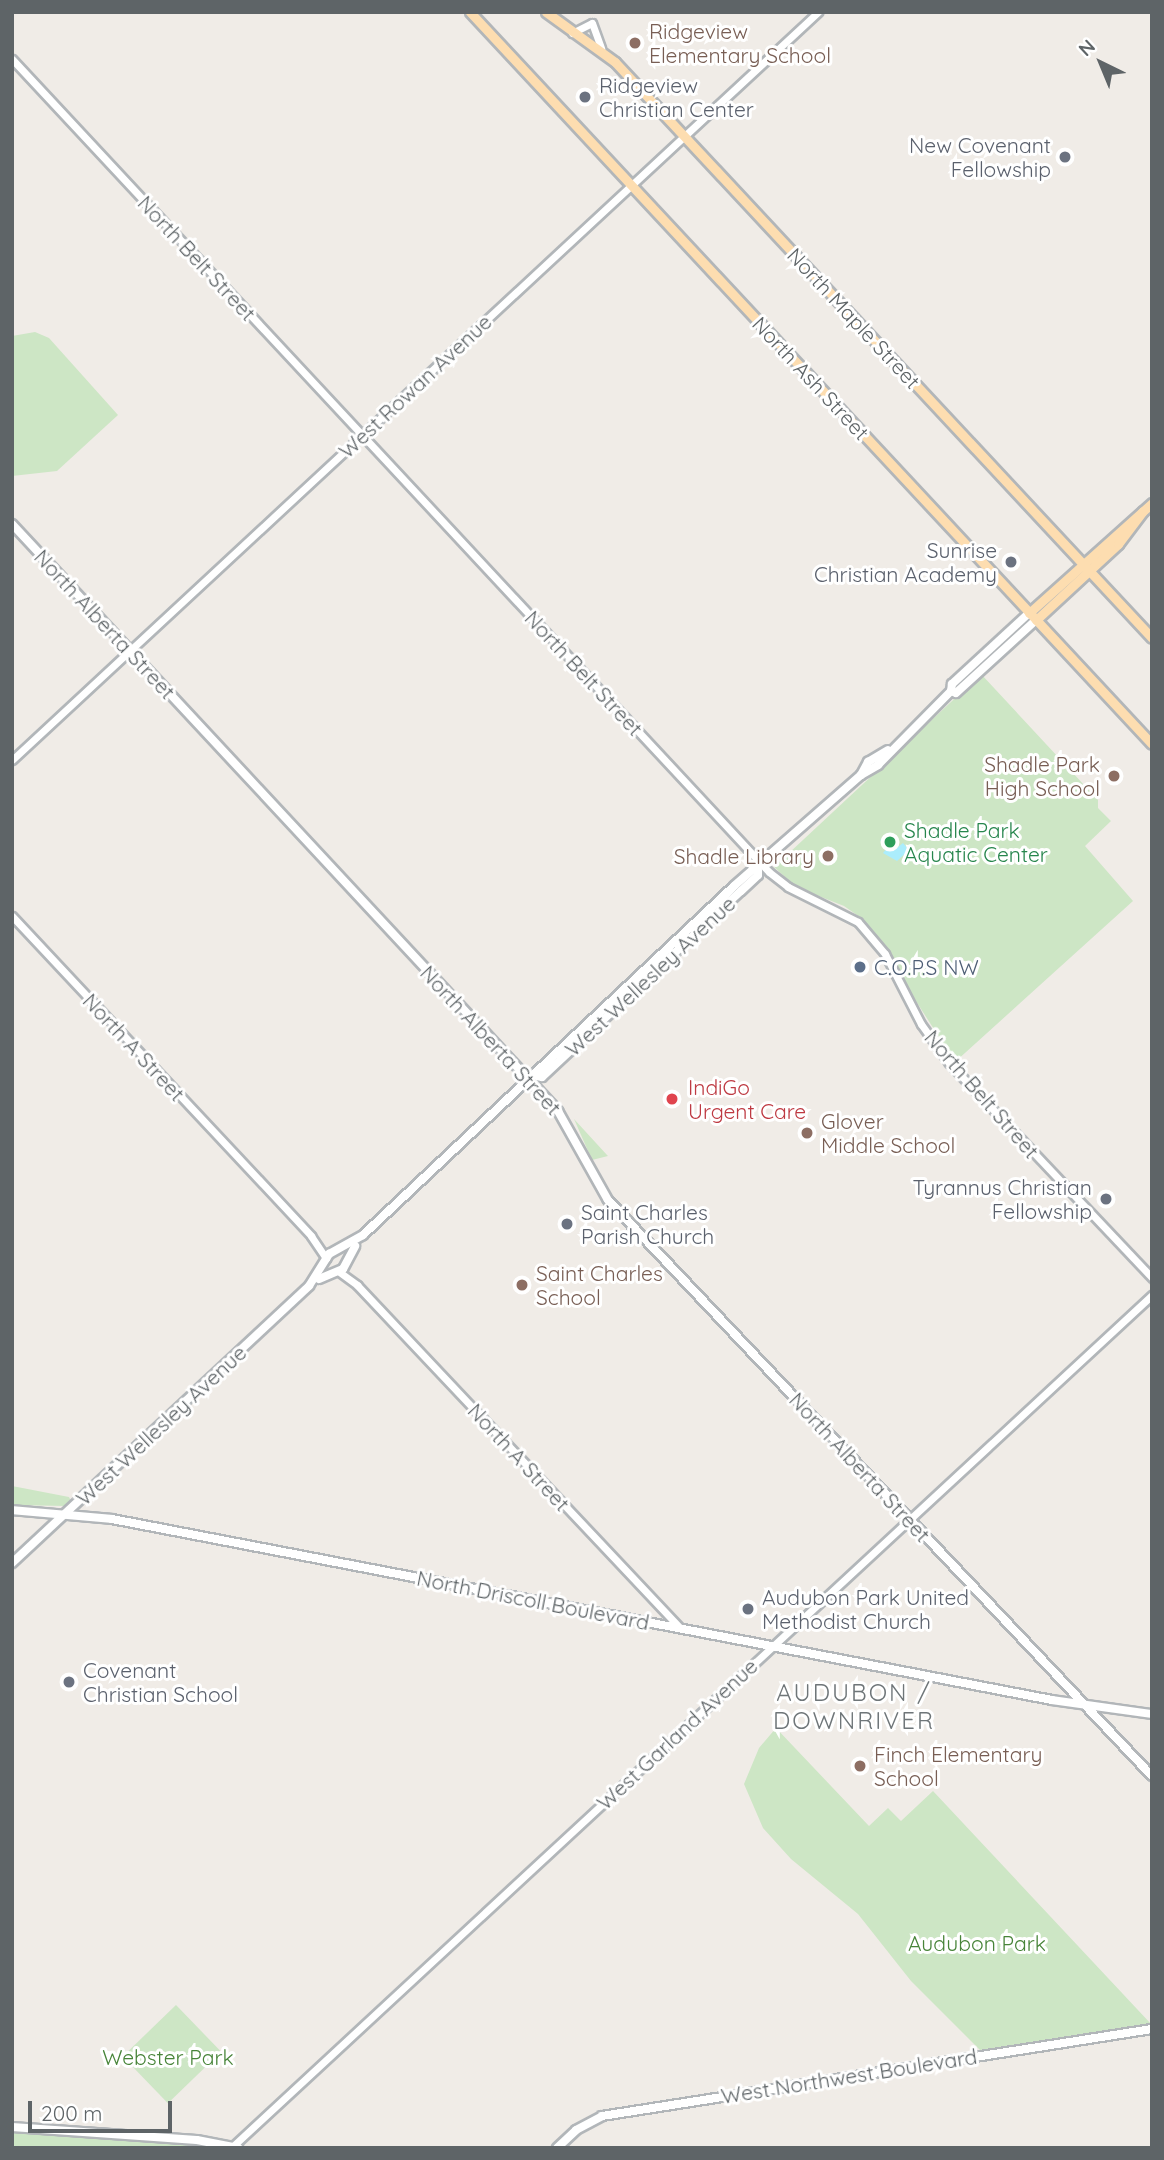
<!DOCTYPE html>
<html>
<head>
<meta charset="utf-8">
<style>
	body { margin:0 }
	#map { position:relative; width:1164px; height:2160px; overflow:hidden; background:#f0ece7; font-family:Quicksand,sans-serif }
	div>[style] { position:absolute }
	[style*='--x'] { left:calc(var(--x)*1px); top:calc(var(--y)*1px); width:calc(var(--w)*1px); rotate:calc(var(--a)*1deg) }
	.green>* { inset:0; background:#cde6c5; transform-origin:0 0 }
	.water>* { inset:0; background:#abedfc }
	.roads { filter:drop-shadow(2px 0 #b2b6b9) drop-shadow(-2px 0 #b2b6b9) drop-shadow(0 2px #b2b6b9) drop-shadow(0 -2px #b2b6b9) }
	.tertiary>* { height:7px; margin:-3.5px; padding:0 3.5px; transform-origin:3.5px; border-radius:3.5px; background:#fff }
	.secondary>* { height:8px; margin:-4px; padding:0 4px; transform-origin:4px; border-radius:4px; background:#fff }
	.primary>* { height:9px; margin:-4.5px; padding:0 4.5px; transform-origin:4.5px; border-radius:4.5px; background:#fdddb0 }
	.dots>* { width:19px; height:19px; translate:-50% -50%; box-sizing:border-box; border:4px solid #fff; border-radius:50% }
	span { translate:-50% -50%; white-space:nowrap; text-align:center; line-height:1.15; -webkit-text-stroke:6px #fff; paint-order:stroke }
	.education-label { font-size:21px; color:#785e54 }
	.left { translate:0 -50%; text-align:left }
	.right { translate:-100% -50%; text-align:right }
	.worship-label { font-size:21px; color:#5b616d }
	.street-label { font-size:21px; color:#5e6467 }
	.leisure-label { font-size:21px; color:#27864d }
	.service-label { font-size:21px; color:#4e5e75 }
	.health-label { font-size:21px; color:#be3a42 }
	.park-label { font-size:21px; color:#478438 }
	.quarter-label { font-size:24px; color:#6f7679; letter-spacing:2px }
	.frame { position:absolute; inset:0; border:14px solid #5e6467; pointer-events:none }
	.north { position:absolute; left:1066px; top:28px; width:70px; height:70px; -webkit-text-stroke:5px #fff; paint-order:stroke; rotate:317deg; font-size:19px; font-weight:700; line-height:28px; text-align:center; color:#5e6467 }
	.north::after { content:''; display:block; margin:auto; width:24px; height:32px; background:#5e6467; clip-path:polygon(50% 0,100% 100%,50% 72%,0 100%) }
	.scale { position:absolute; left:28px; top:2101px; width:144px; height:32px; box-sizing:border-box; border:4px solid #5e6467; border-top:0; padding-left:9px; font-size:21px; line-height:24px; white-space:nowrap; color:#5e6467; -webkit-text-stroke:5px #fff; paint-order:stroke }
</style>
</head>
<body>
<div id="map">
	<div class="green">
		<i style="clip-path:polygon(35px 332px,49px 338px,118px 415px,57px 471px,12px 476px,12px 336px)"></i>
		<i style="clip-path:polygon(981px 674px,1098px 800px,1098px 808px,1111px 821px,1085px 846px,1133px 901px,955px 1062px,864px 920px,844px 906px,796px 887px,774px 867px)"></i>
		<i style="clip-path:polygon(574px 1119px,607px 1155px,608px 1156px,592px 1160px)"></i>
		<i style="clip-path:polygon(12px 1486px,69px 1497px,71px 1501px,66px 1506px,12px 1505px)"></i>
		<i style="clip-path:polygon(776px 1728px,869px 1826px,888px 1808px,901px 1821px,933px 1791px,1152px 2025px,980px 2050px,911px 1981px,858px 1914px,791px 1859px,763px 1828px,744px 1784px,759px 1748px)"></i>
		<i style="left:176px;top:2005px;width:65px;height:74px;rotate:46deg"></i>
		<i style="clip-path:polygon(12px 2131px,193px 2144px,217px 2148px,12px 2148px)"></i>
	</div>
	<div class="water">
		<i style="clip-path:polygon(893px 833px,893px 851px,903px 843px,909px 850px,897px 861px,883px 853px,888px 847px,880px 840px)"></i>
	</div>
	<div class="roads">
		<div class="tertiary">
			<i style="--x:572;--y:33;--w:22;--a:-27"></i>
			<i style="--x:592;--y:23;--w:27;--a:70"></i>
			<i style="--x:12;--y:59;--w:1111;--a:47.04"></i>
			<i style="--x:769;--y:872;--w:24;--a:38"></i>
			<i style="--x:788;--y:887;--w:78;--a:26.6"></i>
			<i style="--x:858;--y:922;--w:42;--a:49.8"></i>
			<i style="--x:885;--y:954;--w:79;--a:62.8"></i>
			<i style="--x:921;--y:1024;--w:48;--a:54.3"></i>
			<i style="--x:949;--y:1063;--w:296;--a:46.6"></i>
			<i style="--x:12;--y:760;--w:1100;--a:-42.86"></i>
			<i style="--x:12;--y:916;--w:438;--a:46.9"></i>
			<i style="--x:311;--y:1236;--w:27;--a:56"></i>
			<i style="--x:338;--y:1271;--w:24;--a:36"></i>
			<i style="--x:357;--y:1285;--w:471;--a:46.7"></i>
			<i style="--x:233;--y:2146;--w:1253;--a:-42.8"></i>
		</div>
		<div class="secondary">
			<i style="--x:12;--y:524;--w:802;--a:47.07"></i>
			<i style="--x:558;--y:1111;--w:102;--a:60.7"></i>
			<i style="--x:608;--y:1200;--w:792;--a:46.64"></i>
			<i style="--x:951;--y:691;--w:5;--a:22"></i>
			<i style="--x:956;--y:693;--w:108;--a:-42.4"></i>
			<i style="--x:861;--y:775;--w:20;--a:-30"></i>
			<i style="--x:878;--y:765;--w:104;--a:-45.4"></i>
			<i style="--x:951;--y:691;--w:7;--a:-82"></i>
			<i style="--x:952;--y:684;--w:105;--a:-42.7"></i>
			<i style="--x:537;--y:1076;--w:5;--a:11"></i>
			<i style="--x:542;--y:1077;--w:272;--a:-43.1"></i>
			<i style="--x:741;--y:891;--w:23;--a:-43"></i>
			<i style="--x:758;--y:875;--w:5;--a:-90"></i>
			<i style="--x:319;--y:1279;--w:26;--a:-23"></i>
			<i style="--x:343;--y:1269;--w:26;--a:-62"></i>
			<i style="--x:12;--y:1510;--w:100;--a:5.1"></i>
			<i style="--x:112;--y:1519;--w:957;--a:10.9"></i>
			<i style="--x:1052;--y:1700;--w:101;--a:8"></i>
			<i style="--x:12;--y:1563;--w:406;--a:-43"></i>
			<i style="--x:309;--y:1286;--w:38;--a:-58"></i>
			<i style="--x:329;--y:1254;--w:39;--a:-29"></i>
			<i style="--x:363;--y:1235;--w:509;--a:-43.25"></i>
			<i style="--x:734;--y:886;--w:169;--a:-41.2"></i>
			<i style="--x:861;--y:775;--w:15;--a:-62"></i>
			<i style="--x:868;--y:762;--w:23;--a:-31"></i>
			<i style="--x:12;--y:2127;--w:185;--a:4"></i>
			<i style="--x:197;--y:2140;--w:42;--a:11"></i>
			<i style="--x:557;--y:2148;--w:26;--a:-43"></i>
			<i style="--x:576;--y:2130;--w:30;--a:-28"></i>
			<i style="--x:602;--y:2116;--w:557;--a:-8.99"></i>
		</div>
		<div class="primary">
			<i style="--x:470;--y:12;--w:1000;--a:47.03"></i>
			<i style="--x:546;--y:12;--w:85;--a:35.9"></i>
			<i style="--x:615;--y:62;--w:787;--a:47.01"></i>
			<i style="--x:1029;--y:613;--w:165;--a:-41.8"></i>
			<i style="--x:1036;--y:620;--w:112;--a:-42.8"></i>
			<i style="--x:1118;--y:544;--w:41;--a:-52.9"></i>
		</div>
	</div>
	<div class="dots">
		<i style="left:635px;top:43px;background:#8d6e63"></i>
		<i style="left:585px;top:97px;background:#6b7280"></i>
		<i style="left:1065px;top:157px;background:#6b7280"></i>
		<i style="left:1011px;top:562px;background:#6b7280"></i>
		<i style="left:1114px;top:776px;background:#8d6e63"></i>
		<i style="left:890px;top:842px;background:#2e9e5b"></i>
		<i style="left:828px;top:856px;background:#8d6e63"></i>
		<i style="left:860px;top:967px;background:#5c6f8a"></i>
		<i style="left:672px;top:1099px;background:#e0444e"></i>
		<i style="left:807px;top:1133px;background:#8d6e63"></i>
		<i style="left:1106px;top:1199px;background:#6b7280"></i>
		<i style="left:567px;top:1224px;background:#6b7280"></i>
		<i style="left:522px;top:1285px;background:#8d6e63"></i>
		<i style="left:748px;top:1609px;background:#6b7280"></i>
		<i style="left:69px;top:1682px;background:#6b7280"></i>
		<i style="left:860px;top:1766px;background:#8d6e63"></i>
	</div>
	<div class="education-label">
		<span class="left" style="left:649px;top:43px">Ridgeview<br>Elementary School</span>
		<span class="right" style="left:1100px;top:776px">Shadle Park<br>High School</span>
		<span class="right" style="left:814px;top:856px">Shadle Library</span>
		<span class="left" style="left:821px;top:1133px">Glover<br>Middle School</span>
		<span class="left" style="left:536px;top:1285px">Saint Charles<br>School</span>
		<span class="left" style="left:874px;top:1766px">Finch Elementary<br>School</span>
	</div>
	<div class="worship-label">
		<span class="left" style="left:599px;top:97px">Ridgeview<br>Christian Center</span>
		<span class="right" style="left:1051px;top:157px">New Covenant<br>Fellowship</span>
		<span class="right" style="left:997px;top:562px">Sunrise<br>Christian Academy</span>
		<span class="right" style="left:1092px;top:1199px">Tyrannus Christian<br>Fellowship</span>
		<span class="left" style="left:581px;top:1224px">Saint Charles<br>Parish Church</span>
		<span class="left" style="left:762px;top:1609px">Audubon Park United<br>Methodist Church</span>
		<span class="left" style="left:83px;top:1682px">Covenant<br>Christian School</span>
	</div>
	<div class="street-label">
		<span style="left:197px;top:258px;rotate:47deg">North Belt Street</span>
		<span style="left:854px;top:318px;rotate:47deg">North Maple Street</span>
		<span style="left:811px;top:378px;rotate:47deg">North Ash Street</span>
		<span style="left:415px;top:386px;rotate:-43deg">West Rowan Avenue</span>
		<span style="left:105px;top:624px;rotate:47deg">North Alberta Street</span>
		<span style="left:584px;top:673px;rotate:47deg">North Belt Street</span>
		<span style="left:650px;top:976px;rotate:-43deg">West Wellesley Avenue</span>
		<span style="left:491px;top:1040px;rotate:47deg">North Alberta Street</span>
		<span style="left:134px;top:1047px;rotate:47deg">North A Street</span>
		<span style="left:982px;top:1094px;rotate:49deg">North Belt Street</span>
		<span style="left:161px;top:1425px;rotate:-43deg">West Wellesley Avenue</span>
		<span style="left:519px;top:1457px;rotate:47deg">North A Street</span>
		<span style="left:860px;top:1467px;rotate:47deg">North Alberta Street</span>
		<span style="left:533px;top:1600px;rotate:11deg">North Driscoll Boulevard</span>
		<span style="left:677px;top:1734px;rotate:-43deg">West Garland Avenue</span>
		<span style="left:849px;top:2076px;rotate:-9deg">West Northwest Boulevard</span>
	</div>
	<div class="leisure-label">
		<span class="left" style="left:904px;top:842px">Shadle Park<br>Aquatic Center</span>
	</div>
	<div class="service-label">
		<span class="left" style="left:874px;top:967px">C.O.P.S NW</span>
	</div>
	<div class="health-label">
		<span class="left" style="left:688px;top:1099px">IndiGo<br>Urgent Care</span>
	</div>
	<div class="park-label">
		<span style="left:977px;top:1943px">Audubon Park</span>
		<span style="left:168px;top:2057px">Webster Park</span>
	</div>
	<div class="quarter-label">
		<span style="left:854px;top:1707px">AUDUBON /<br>DOWNRIVER</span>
	</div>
	<div class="frame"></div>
	<div class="north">N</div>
	<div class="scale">200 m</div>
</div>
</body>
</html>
